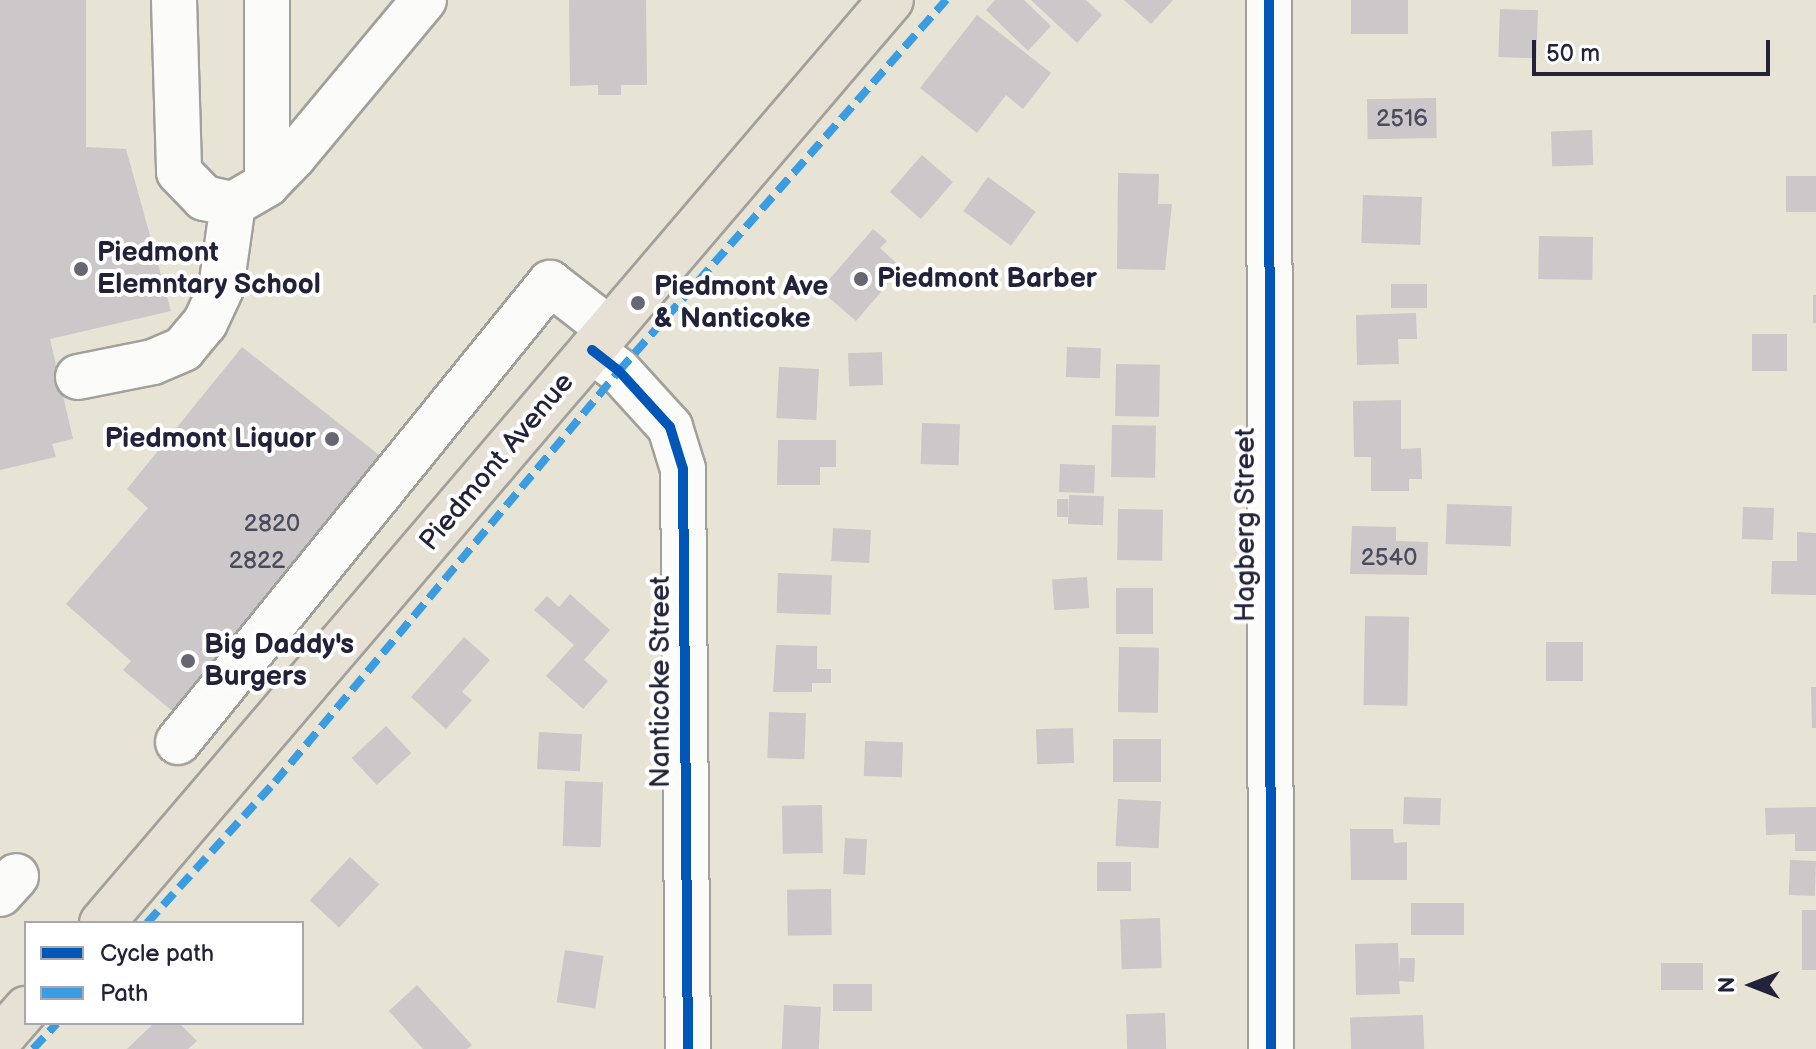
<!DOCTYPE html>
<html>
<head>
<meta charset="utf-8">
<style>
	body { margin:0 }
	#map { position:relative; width:1816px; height:1049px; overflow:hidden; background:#e7e4d5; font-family:"Balsamiq Sans",sans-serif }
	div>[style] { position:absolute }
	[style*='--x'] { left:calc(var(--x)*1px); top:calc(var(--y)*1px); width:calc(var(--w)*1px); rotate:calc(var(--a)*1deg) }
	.building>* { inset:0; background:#ccc7c9; transform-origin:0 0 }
	.roads { filter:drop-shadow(2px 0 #a2a09b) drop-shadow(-2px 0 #a2a09b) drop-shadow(0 2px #a2a09b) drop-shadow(0 -2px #a2a09b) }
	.minor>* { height:44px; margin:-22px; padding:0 22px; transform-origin:22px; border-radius:22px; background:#fbfbf9 }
	.major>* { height:44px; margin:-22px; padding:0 22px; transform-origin:22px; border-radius:22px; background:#e7e1d5 }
	.quiet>* { height:8px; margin-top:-4px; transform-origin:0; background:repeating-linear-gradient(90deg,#3c9ce2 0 16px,transparent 0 24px) }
	.cycleway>* { height:10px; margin:-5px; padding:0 5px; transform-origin:5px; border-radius:5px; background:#0057b8 }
	.dots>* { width:22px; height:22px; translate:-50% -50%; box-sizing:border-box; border:4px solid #fff; border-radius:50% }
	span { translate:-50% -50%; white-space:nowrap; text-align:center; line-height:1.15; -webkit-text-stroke:8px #fff; paint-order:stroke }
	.number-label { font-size:24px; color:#4c4b5e }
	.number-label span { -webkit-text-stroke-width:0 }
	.poi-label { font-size:28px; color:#22223b; font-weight:700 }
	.left { translate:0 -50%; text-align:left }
	.right { translate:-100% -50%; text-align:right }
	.street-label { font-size:28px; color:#22223b }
	.legend { position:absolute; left:24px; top:921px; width:280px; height:104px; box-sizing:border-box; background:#fff; border:2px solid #a7a7b1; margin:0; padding:10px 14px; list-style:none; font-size:24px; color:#22223b }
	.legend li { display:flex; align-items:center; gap:16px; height:40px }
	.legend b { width:40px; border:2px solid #a7a7b1 }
	.north { position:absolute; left:1712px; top:945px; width:80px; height:80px; -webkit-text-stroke:6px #fff; paint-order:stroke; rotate:270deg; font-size:22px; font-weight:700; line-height:32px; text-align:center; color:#22223b }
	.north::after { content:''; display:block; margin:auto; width:28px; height:36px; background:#22223b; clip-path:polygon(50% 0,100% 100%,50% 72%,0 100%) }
	.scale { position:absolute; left:1532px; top:40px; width:238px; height:36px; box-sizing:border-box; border:4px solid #22223b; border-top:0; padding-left:10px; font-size:24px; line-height:28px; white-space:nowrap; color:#22223b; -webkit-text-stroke:6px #fff; paint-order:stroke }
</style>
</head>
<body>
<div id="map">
	<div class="building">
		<i style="clip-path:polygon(0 0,86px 0,86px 147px,126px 149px,171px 311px,50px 339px,73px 439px,52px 444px,56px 457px,0 470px)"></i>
		<i style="clip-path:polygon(569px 0,646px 0,647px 85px,621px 85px,621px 95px,598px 95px,598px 85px,570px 86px)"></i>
		<i style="clip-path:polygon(995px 0,1024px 0,1051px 26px,1028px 51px,986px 10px)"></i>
		<i style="clip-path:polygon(1031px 0,1086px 0,1102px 15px,1077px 43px)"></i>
		<i style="clip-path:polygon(1124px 0,1173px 0,1151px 24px)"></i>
		<i style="left:1351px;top:0;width:57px;height:34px"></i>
		<i style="left:1500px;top:9px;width:38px;height:48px;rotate:2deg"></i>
		<i style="clip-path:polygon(977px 15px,1051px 73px,1023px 109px,1006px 95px,977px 133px,920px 88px)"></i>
		<i style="left:1436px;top:98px;width:40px;height:69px;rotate:89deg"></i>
		<i style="left:1592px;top:130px;width:35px;height:41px;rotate:88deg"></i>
		<i style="left:922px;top:155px;width:41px;height:49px;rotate:41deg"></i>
		<i style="clip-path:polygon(1118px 173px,1159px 174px,1158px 204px,1172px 204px,1165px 270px,1117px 269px)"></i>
		<i style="left:1816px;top:176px;width:36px;height:30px;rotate:90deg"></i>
		<i style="left:988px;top:177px;width:59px;height:42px;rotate:36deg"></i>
		<i style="left:1363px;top:195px;width:59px;height:48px;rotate:2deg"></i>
		<i style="clip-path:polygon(873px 229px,887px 241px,880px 248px,902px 268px,856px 321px,820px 290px)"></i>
		<i style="left:1539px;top:236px;width:54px;height:43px;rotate:1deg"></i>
		<i style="left:1391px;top:284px;width:36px;height:24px"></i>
		<i style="left:1813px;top:295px;width:3px;height:28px"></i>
		<i style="clip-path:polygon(1416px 313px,1417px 339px,1398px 339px,1399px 364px,1357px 365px,1356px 315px)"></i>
		<i style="left:1752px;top:334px;width:35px;height:37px"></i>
		<i style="clip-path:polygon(242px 347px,388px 462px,177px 715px,123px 670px,131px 661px,66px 604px,148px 508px,127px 489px)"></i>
		<i style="left:1067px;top:347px;width:34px;height:30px;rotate:2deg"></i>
		<i style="left:882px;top:352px;width:33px;height:34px;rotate:88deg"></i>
		<i style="left:1116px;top:364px;width:44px;height:52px;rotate:1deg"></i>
		<i style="left:779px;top:367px;width:40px;height:51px;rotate:3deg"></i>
		<i style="clip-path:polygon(1401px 400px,1401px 449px,1421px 448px,1422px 479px,1409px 479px,1409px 491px,1371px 491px,1371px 457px,1354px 457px,1353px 401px)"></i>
		<i style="left:922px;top:423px;width:38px;height:41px;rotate:2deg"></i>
		<i style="left:1112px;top:425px;width:44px;height:52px;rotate:1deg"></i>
		<i style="clip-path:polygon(778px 440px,836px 440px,836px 467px,820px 467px,820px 485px,777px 485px)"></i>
		<i style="left:1060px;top:464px;width:35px;height:28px;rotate:2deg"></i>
		<i style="left:1069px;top:495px;width:35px;height:29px;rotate:2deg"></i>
		<i style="left:1057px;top:499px;width:11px;height:18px"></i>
		<i style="left:1447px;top:504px;width:65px;height:40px;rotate:2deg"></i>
		<i style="left:1743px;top:507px;width:31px;height:32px;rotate:2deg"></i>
		<i style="left:1118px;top:509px;width:45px;height:51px;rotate:1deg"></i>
		<i style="clip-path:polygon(1352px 526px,1396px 527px,1396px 541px,1428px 542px,1427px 575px,1350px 574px)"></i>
		<i style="left:833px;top:528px;width:38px;height:33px;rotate:3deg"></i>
		<i style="clip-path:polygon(1797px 532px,1816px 533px,1816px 595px,1771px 594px,1772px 561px,1797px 561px)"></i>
		<i style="left:778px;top:573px;width:54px;height:40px;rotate:2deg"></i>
		<i style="left:1087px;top:577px;width:31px;height:35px;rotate:86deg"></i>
		<i style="left:1116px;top:588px;width:37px;height:46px"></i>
		<i style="clip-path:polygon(570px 594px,610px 630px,584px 660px,608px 681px,583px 709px,546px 676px,574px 645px,534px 610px,547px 596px,559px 607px)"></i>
		<i style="left:1365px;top:616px;width:44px;height:89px;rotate:1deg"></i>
		<i style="clip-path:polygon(464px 637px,490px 660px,462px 692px,472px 700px,446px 729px,411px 697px)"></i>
		<i style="left:1546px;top:642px;width:37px;height:39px"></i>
		<i style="clip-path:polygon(776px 645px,817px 646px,817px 669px,831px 669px,831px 683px,812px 683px,812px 692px,773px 692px)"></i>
		<i style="left:1119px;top:647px;width:40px;height:65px;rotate:1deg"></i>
		<i style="clip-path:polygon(1811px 687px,1816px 687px,1816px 728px,1812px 728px)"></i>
		<i style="left:769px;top:712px;width:37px;height:46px;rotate:2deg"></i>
		<i style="left:386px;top:726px;width:37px;height:47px;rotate:47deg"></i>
		<i style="left:1073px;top:728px;width:35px;height:37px;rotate:88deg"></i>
		<i style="left:539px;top:732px;width:43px;height:37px;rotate:3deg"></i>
		<i style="left:1113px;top:739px;width:48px;height:43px"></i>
		<i style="left:865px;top:741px;width:38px;height:35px;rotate:2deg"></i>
		<i style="left:565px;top:781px;width:38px;height:65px;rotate:2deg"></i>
		<i style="left:1404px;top:797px;width:37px;height:27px;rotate:2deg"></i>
		<i style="left:1118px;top:799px;width:43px;height:47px;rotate:3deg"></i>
		<i style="left:822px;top:805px;width:48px;height:40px;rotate:89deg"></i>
		<i style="clip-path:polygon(1816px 807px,1816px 851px,1795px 851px,1795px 834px,1766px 835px,1765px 808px)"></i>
		<i style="clip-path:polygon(1350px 829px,1393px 829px,1394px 843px,1407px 842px,1407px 880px,1351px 880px)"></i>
		<i style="left:845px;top:838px;width:22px;height:36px;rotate:3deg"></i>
		<i style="left:350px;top:857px;width:40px;height:59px;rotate:43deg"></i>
		<i style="left:1790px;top:860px;width:26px;height:35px;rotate:2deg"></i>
		<i style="left:1097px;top:862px;width:34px;height:29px"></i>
		<i style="left:831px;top:889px;width:46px;height:44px;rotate:89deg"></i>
		<i style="left:1464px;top:903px;width:32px;height:53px;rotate:90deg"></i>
		<i style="left:1802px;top:910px;width:14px;height:60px"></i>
		<i style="left:1160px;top:918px;width:50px;height:40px;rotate:88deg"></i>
		<i style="clip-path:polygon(1398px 943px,1399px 972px,1400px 958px,1415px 958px,1414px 982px,1399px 981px,1400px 994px,1356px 995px,1355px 944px)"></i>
		<i style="left:565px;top:950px;width:39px;height:53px;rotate:9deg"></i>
		<i style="left:1703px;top:963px;width:27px;height:42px;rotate:90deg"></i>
		<i style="left:833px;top:984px;width:39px;height:27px"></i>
		<i style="clip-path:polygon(417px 985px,472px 1045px,467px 1049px,423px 1049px,389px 1011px)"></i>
		<i style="left:784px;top:1005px;width:37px;height:44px;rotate:3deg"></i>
		<i style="left:1165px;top:1013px;width:36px;height:39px;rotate:88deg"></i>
		<i style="left:1423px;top:1015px;width:34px;height:73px;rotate:88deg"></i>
		<i style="clip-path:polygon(154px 1023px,179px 1023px,197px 1041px,188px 1049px,127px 1049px)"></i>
	</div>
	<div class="roads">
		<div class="minor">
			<i style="--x:174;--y:0;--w:172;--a:88.3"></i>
			<i style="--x:179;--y:172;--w:36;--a:46"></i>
			<i style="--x:204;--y:198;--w:30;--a:12"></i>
			<i style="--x:233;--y:204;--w:39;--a:-30"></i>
			<i style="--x:267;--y:184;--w:39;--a:-46"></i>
			<i style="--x:294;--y:156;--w:203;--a:-50.2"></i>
			<i style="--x:267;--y:0;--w:184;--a:90"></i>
			<i style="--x:1269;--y:0;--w:1049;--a:89.89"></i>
			<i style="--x:592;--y:350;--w:34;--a:38"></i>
			<i style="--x:619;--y:371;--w:76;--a:47.7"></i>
			<i style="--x:670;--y:427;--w:44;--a:72.8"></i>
			<i style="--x:683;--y:469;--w:580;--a:89.51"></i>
			<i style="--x:78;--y:377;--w:76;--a:-11.3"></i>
			<i style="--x:153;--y:362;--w:33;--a:-23"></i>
			<i style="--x:183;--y:349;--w:34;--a:-50"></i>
			<i style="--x:205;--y:323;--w:38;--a:-65"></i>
			<i style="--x:221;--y:288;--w:85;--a:-81.9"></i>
			<i style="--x:178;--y:742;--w:591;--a:-50.98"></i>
			<i style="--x:550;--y:283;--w:75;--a:37.9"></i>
			<i style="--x:0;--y:894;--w:24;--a:-48"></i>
		</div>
		<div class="major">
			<i style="--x:102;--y:923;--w:1214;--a:-49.48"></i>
			<i style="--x:0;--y:1039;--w:40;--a:-49"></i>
		</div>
	</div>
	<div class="quiet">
		<i style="--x:147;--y:923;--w:190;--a:-47.8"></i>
		<i style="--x:275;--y:782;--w:536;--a:-50.07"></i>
		<i style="--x:619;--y:371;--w:495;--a:-48.6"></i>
		<i style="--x:33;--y:1049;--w:35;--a:-47"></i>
	</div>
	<div class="cycleway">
		<i style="--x:1269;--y:0;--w:1049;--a:89.89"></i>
		<i style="--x:592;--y:350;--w:34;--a:38"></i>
		<i style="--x:619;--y:371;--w:76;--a:47.7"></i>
		<i style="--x:670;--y:427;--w:44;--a:72.8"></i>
		<i style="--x:683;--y:469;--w:580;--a:89.51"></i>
	</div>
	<div class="dots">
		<i style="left:81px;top:269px;background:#676671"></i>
		<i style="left:861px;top:279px;background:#676671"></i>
		<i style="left:638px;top:303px;background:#676671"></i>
		<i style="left:332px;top:439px;background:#676671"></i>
		<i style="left:188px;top:661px;background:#676671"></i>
	</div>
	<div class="number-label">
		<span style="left:1402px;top:119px">2516</span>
		<span style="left:272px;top:524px">2820</span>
		<span style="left:1389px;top:558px">2540</span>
		<span style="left:257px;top:561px">2822</span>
	</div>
	<div class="poi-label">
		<span class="left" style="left:97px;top:269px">Piedmont<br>Elemntary School</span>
		<span class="left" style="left:877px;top:279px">Piedmont Barber</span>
		<span class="left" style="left:654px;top:303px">Piedmont Ave<br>&amp; Nanticoke</span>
		<span class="right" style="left:316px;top:439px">Piedmont Liquor</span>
		<span class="left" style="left:204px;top:661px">Big Daddy's<br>Burgers</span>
	</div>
	<div class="street-label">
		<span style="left:497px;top:462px;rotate:-50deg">Piedmont Avenue</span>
		<span style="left:1246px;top:525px;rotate:-90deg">Hagberg Street</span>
		<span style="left:661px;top:682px;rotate:-90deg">Nanticoke Street</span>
	</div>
	<ul class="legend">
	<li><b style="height:10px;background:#0057b8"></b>Cycle path</li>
	<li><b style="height:10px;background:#3c9ce2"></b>Path</li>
	</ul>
	<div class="north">N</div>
	<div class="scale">50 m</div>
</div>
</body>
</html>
